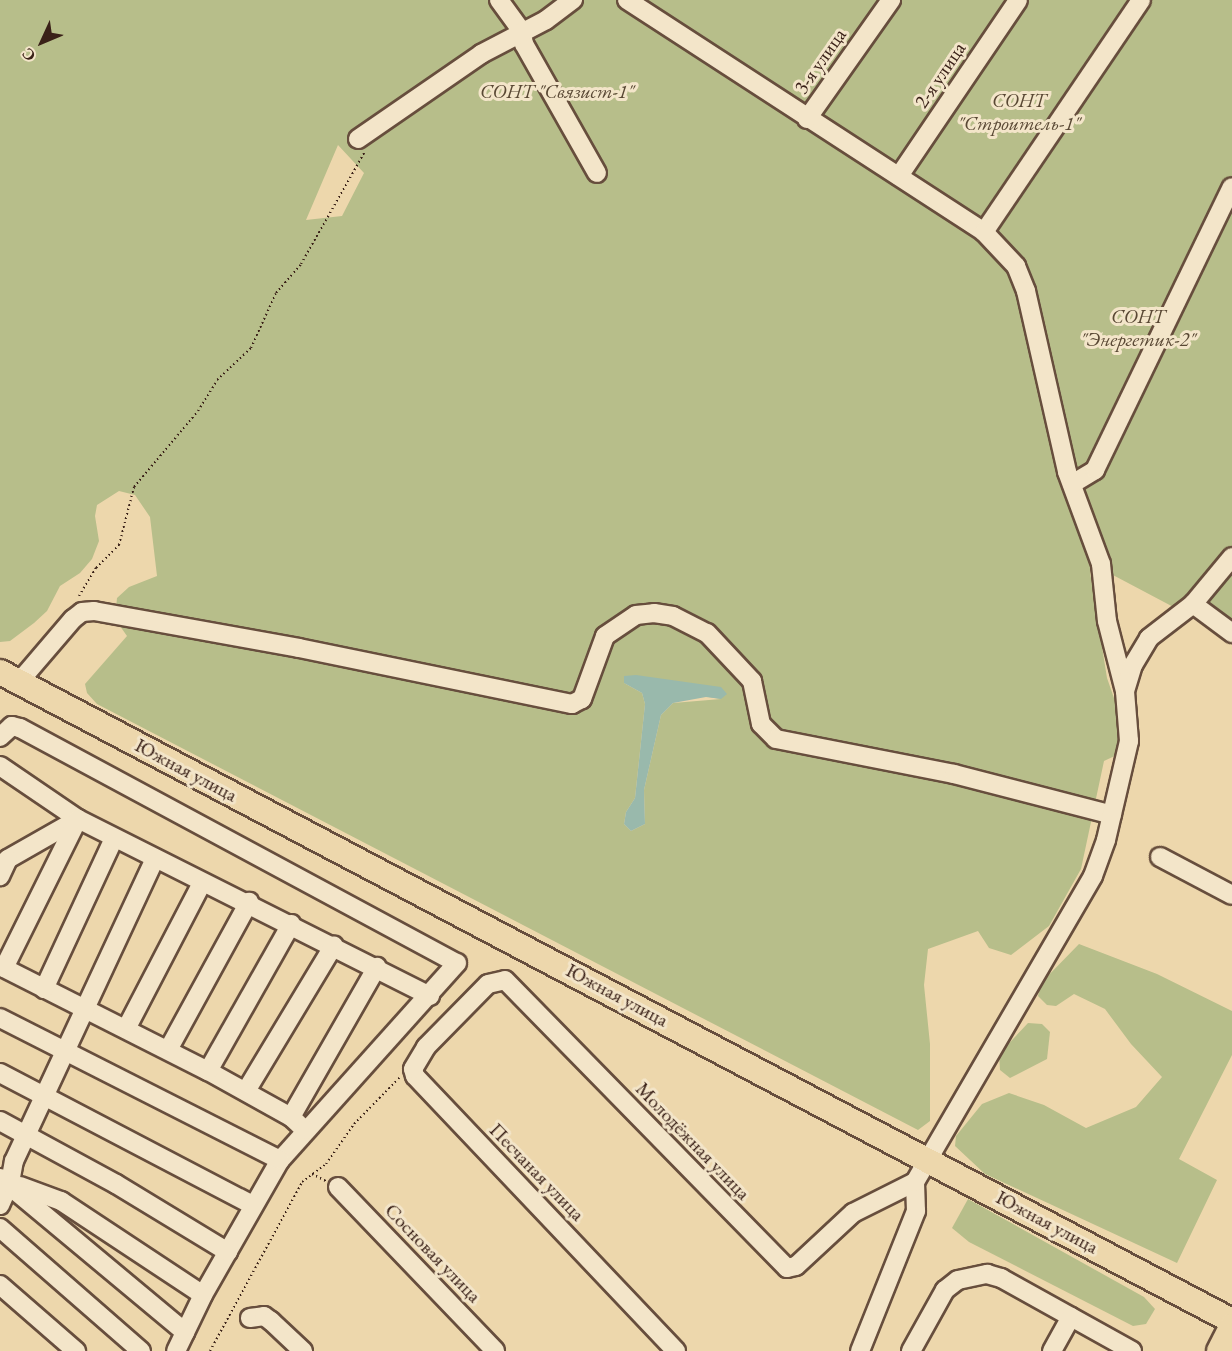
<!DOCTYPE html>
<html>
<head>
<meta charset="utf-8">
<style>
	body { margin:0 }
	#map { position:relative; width:1232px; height:1351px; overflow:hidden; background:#edd7ac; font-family:"EB Garamond",serif }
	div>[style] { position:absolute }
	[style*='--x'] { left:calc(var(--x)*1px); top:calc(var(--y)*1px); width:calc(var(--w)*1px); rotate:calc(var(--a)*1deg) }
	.green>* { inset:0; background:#b7be8a }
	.water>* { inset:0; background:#99b9ac }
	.path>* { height:2px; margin-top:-1px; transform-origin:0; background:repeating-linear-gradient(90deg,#3a2118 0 1.5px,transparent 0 4.5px) }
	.roads { filter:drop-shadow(2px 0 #674e3d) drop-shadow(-2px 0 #674e3d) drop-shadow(0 2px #674e3d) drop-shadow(0 -2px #674e3d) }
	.minor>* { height:18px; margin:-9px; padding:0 9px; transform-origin:9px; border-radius:9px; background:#f3e5c9 }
	.major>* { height:24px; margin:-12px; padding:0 12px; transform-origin:12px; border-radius:12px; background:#edd7ac }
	span { translate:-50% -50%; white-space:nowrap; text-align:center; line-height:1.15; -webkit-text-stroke:6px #f3e5c9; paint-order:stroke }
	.street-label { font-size:20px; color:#3a2118 }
	.park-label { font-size:20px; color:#594834; font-style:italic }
	.north { position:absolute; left:12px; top:12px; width:60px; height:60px; -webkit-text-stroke:4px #f3e5c9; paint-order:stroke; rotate:226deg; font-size:16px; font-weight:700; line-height:24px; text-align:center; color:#3a2118 }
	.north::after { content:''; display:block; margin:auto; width:21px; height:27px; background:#3a2118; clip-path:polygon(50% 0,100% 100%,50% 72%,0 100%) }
</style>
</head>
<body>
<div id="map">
	<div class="green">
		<i style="clip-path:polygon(evenodd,0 0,1232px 0,1232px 638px,1094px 565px,1090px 572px,1107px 678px,1123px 724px,1121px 753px,1104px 761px,1081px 869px,1049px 926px,1011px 955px,989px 948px,978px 931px,928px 949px,924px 985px,930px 1044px,930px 1121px,918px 1130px,97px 704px,87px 693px,85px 684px,127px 636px,115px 619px,117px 598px,129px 587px,157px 576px,150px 517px,135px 495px,119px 491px,97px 505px,95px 516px,99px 541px,92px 559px,80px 573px,60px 586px,47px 611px,34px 623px,10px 641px,0 642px,0 0,338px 145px,364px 173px,342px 216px,306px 220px,338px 145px,0 0,624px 683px,721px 699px,673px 703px,661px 715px,644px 790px,645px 824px,631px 831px,624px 824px,626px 812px,635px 798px,645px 704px,642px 693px,624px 683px)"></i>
		<i style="clip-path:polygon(1079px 944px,1157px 974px,1232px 1011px,1232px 1055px,1179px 1159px,1217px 1180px,1177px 1263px,985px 1174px,955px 1146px,956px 1136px,982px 1104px,1009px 1093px,1044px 1105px,1086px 1128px,1136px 1107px,1162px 1077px,1131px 1044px,1105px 1009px,1074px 994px,1056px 1006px,1047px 1005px,1038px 996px,1041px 983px)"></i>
		<i style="clip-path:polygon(1028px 1023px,1042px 1024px,1050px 1032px,1047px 1059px,1010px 1078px,1000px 1070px,999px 1054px)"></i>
		<i style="clip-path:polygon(968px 1199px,1144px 1297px,1155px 1309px,1146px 1324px,1133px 1326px,969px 1242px,952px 1228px)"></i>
	</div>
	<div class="water">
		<i style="clip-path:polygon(636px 675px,721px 687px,727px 694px,721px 699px,706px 697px,673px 703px,661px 715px,644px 790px,645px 824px,631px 831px,624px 824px,626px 812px,635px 798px,645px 704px,642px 693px,624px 683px,624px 676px)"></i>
	</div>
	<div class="path">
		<i style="--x:79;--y:596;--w:33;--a:-59"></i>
		<i style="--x:96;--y:568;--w:33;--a:-45"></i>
		<i style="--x:119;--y:545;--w:60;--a:-75.5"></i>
		<i style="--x:134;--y:487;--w:99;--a:-49.9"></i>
		<i style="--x:198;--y:411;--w:36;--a:-58"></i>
		<i style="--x:217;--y:380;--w:47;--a:-43.3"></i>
		<i style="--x:251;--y:348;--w:60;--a:-65.6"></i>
		<i style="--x:276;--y:293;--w:38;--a:-49"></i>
		<i style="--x:301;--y:264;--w:128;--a:-60.4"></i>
		<i style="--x:312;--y:1174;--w:16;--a:27"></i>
		<i style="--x:210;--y:1351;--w:192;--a:-61.4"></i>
		<i style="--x:302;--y:1182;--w:30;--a:-37"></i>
		<i style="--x:326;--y:1164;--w:49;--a:-55"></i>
		<i style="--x:354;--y:1124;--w:66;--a:-45.6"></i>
	</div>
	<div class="roads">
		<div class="minor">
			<i style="--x:499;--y:0;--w:39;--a:54"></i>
			<i style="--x:627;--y:0;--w:426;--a:33"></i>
			<i style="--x:984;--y:232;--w:47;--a:46.7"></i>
			<i style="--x:1016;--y:266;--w:27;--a:68"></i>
			<i style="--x:1026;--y:291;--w:186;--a:77.2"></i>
			<i style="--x:1067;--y:472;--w:98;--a:69.7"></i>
			<i style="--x:1101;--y:564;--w:57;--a:84"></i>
			<i style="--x:1107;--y:621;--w:72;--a:75.6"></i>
			<i style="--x:522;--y:32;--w:12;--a:81"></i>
			<i style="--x:524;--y:44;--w:148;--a:60.5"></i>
			<i style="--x:807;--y:119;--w:146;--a:-54.8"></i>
			<i style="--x:358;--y:139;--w:150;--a:-34.6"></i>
			<i style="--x:481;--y:54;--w:73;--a:-27.6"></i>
			<i style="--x:546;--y:20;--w:34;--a:-37"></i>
			<i style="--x:899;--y:176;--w:212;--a:-55.9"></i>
			<i style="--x:984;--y:232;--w:280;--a:-55.9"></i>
			<i style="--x:1072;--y:484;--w:27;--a:-31"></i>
			<i style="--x:1095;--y:470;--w:314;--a:-64.2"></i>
			<i style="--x:1193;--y:604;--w:49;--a:36.6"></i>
			<i style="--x:19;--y:682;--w:83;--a:-49.4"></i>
			<i style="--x:73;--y:619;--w:11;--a:-38"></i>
			<i style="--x:82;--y:612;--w:12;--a:-5"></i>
			<i style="--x:94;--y:611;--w:208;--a:10.2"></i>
			<i style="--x:299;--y:648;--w:279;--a:11.6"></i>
			<i style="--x:572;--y:704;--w:11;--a:-27"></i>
			<i style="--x:582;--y:699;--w:67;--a:-69.9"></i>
			<i style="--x:605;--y:636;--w:37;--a:-34"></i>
			<i style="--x:636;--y:615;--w:18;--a:-6"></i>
			<i style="--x:654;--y:613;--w:19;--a:9"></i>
			<i style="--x:673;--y:616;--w:38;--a:27"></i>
			<i style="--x:707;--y:633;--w:66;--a:46.8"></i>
			<i style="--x:752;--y:681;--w:44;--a:78.2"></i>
			<i style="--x:761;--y:724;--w:21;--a:45"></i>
			<i style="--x:776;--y:739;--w:181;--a:11.1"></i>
			<i style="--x:954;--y:774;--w:163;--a:14.5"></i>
			<i style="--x:0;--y:737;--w:16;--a:-43"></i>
			<i style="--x:12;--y:726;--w:8;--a:14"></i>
			<i style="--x:20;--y:728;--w:496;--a:28.3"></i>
			<i style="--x:457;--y:963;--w:265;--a:131.9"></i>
			<i style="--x:280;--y:1160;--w:155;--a:119.7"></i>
			<i style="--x:203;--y:1295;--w:62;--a:115.7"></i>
			<i style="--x:0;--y:766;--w:94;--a:34.2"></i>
			<i style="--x:78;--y:819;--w:81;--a:150.3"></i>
			<i style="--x:8;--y:859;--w:19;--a:115"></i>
			<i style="--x:1160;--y:857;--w:81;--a:27.8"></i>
			<i style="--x:0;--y:966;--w:233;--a:26.8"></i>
			<i style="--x:208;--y:1071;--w:95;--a:29"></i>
			<i style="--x:291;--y:1117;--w:19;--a:43"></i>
			<i style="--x:4;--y:968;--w:166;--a:-63.6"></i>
			<i style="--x:78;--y:819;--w:394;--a:26.7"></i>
			<i style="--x:44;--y:989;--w:166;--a:-65.1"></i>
			<i style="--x:0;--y:1018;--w:314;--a:26.9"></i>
			<i style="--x:126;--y:1029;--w:165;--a:-62.5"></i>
			<i style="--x:168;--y:1050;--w:169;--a:-61.3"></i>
			<i style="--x:208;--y:1071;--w:169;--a:-60.5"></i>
			<i style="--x:0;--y:1073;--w:285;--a:27.6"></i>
			<i style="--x:246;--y:1091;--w:170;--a:-58.9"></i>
			<i style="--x:291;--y:1117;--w:173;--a:-60.2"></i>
			<i style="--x:0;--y:1121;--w:132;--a:28.5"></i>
			<i style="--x:116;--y:1184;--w:131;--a:31.3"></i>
			<i style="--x:0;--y:1178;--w:241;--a:39.8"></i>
			<i style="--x:20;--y:1186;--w:44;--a:20.1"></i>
			<i style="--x:61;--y:1201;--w:170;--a:33.5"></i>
			<i style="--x:338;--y:1187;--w:227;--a:46.2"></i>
			<i style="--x:0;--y:1205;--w:24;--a:-66"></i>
			<i style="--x:10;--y:1183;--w:22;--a:-80"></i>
			<i style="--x:14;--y:1161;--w:334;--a:-65"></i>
			<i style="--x:0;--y:1228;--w:187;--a:41.1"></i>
			<i style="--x:0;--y:1285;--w:101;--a:41"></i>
			<i style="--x:250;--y:1318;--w:14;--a:-8"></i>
			<i style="--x:264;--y:1316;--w:9;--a:36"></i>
			<i style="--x:271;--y:1321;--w:44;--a:43.2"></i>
			<i style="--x:676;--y:1351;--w:379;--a:-133.5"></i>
			<i style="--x:415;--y:1076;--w:7;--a:-106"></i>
			<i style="--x:413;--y:1069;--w:26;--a:-59"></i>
			<i style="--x:426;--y:1047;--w:88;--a:-45.5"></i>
			<i style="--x:488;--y:984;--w:17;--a:-13"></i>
			<i style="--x:505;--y:980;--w:403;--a:45.6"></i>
			<i style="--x:787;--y:1268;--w:9;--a:-13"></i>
			<i style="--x:796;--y:1266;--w:78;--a:-42.9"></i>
			<i style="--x:853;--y:1213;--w:69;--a:-26.6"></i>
			<i style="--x:860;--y:1351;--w:151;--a:-68.2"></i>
			<i style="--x:916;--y:1211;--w:29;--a:-92"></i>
			<i style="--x:915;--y:1182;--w:354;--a:-59.8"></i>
			<i style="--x:1093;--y:876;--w:38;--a:-70"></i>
			<i style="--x:1106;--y:840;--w:102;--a:-76.9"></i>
			<i style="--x:1129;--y:741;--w:50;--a:-94.6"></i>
			<i style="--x:1125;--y:691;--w:27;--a:-73"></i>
			<i style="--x:1133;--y:665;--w:31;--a:-59"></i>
			<i style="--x:1149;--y:638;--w:56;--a:-37.7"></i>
			<i style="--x:1193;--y:604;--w:61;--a:-50.3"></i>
			<i style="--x:911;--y:1351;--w:70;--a:-60.9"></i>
			<i style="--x:945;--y:1290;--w:16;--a:-38"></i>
			<i style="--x:958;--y:1280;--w:30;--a:-12"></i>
			<i style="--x:987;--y:1274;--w:15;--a:16"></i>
			<i style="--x:1001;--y:1278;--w:150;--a:29.1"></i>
			<i style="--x:1052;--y:1351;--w:39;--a:-61"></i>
		</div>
		<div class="major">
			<i style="--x:0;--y:672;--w:1392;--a:27.78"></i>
			<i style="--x:1219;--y:1351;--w:28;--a:-63"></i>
		</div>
	</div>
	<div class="street-label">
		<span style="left:820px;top:61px;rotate:-55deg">3-я улица</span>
		<span style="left:940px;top:75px;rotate:-56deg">2-я улица</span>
		<span style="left:186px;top:770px;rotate:28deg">Южная улица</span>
		<span style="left:617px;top:995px;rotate:28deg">Южная улица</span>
		<span style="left:693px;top:1141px;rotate:46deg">Молодёжная улица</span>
		<span style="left:537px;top:1172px;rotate:46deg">Песчаная улица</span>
		<span style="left:1047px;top:1222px;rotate:28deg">Южная улица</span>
		<span style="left:433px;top:1253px;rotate:46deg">Сосновая улица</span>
	</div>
	<div class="park-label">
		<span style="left:557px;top:91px">СОНТ "Связист-1"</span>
		<span style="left:1019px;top:112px">СОНТ<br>"Строитель-1"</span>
		<span style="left:1138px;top:328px">СОНТ<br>"Энергетик-2"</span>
	</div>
	<div class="north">С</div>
</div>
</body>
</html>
